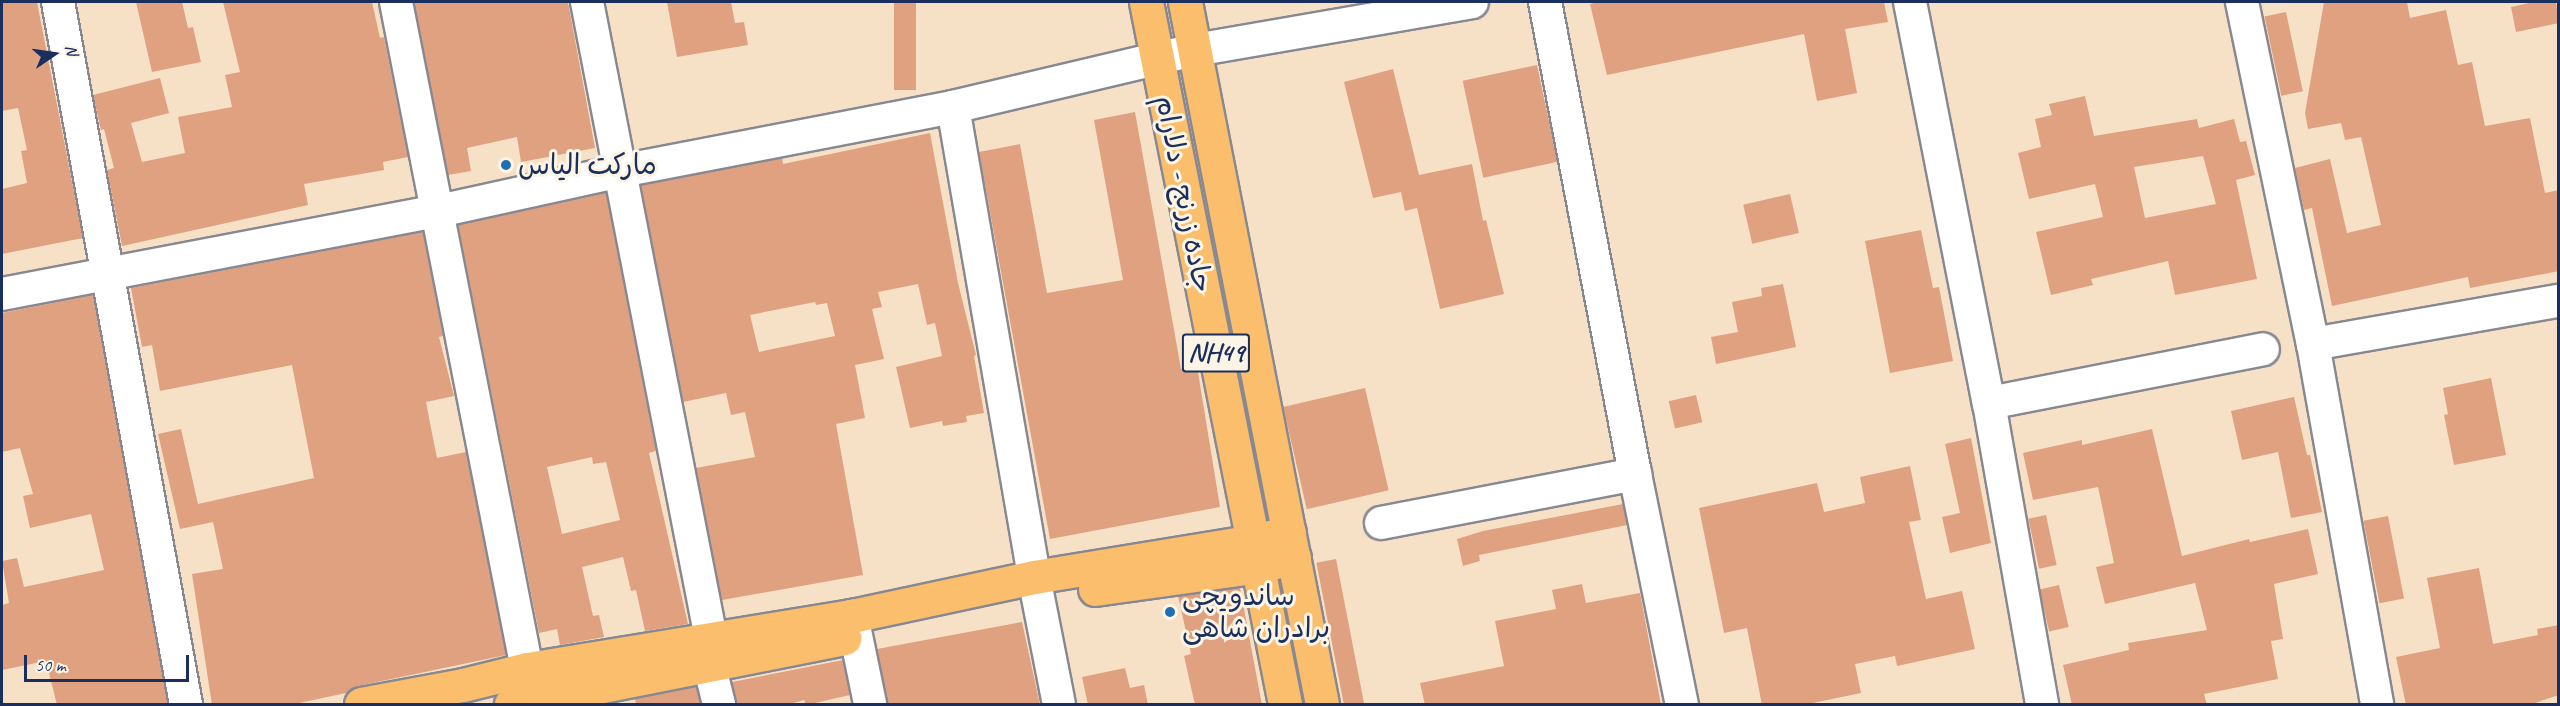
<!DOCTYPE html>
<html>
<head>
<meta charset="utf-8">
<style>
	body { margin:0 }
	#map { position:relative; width:2560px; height:706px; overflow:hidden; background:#f6e1c7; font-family:Caveat,"Playpen Sans Arabic",sans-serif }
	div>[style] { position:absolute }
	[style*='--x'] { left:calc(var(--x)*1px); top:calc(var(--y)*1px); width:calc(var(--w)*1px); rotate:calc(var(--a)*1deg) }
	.building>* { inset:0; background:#dfa180; transform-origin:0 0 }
	.roads { filter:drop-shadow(2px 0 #888892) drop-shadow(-2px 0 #888892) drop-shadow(0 2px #888892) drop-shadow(0 -2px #888892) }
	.minor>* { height:32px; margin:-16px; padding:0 16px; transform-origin:16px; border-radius:16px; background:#fff }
	.major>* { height:33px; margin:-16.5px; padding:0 16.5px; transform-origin:16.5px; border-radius:16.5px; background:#fabe6d }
	.highway>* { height:33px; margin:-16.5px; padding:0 16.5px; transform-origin:16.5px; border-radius:16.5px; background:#fabe6d }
	.dots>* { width:16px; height:16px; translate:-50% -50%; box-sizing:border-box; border:3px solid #fcf5e5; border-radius:50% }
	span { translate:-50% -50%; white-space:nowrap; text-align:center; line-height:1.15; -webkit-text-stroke:6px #fcf5e5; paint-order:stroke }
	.shield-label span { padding:2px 4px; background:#fcf5e5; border:2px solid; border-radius:4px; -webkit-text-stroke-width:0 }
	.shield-label { font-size:27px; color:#1b2f5e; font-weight:700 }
	.poi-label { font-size:28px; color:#1b2f5e }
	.left { translate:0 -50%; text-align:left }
	.street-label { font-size:28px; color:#1b2f5e }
	.frame { position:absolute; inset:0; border:3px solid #1b2f5e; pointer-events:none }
	.north { position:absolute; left:24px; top:24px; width:60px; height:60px; -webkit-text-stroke:4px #fcf5e5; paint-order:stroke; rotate:77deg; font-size:16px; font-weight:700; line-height:24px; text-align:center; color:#1b2f5e }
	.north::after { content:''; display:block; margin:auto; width:21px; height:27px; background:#1b2f5e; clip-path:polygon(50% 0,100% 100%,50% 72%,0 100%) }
	.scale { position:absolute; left:24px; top:655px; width:165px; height:27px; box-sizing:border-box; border:3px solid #1b2f5e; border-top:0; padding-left:8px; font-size:18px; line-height:21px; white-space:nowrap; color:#1b2f5e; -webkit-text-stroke:4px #fcf5e5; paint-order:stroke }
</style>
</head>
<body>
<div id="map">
	<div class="building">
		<i style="clip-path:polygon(2px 2px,37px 2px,83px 238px,2px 254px,2px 189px,27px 183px,21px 151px,27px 150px,18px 108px,2px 111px)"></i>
		<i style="clip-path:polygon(136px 2px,182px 2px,188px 28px,193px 27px,201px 62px,152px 72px)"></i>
		<i style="clip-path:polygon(223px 2px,372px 2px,380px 38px,384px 37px,408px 157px,383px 162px,384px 170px,304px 184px,308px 205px,122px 246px,107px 170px,114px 168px,104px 129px,101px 130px,93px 95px,160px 78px,169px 113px,131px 123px,142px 162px,185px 153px,178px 117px,232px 107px,225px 75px,240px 72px)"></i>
		<i style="clip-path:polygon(414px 2px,568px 2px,595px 148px,521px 162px,517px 137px,467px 148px,471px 171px,448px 175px)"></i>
		<i style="clip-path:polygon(667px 2px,731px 2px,735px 23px,744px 22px,748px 45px,677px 57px)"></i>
		<i style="left:894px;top:2px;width:22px;height:88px"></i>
		<i style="clip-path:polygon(1599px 2px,1884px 2px,1888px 22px,1845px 29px,1857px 93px,1817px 101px,1804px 34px,1607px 75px,1590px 4px)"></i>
		<i style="clip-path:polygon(2324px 2px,2407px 2px,2410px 18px,2446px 10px,2458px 65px,2472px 62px,2485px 126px,2530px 118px,2545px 193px,2559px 190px,2559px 271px,2470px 288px,2468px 277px,2332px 306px,2312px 208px,2304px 210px,2295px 168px,2330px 159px,2347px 233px,2381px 225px,2361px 137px,2345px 140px,2341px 123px,2308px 129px,2305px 113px)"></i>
		<i style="clip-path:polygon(2534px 2px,2556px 2px,2559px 23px,2516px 32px,2511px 7px)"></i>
		<i style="left:2286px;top:12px;width:81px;height:22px;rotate:78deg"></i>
		<i style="left:1537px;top:65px;width:99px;height:76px;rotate:78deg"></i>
		<i style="clip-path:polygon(1393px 69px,1419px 175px,1472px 164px,1483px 221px,1486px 220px,1504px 294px,1440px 309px,1417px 208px,1405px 211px,1401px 192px,1373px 198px,1344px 82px)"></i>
		<i style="clip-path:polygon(evenodd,2085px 96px,2094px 136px,2197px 119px,2199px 128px,2234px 119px,2240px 142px,2246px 141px,2255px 175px,2236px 180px,2257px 279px,2175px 295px,2168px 261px,2091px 279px,2093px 285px,2051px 295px,2036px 232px,2103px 217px,2095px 184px,2029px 199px,2018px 153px,2041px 147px,2035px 119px,2052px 115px,2049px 104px,2085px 96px,2203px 156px,2216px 204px,2145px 218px,2134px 167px,2203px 156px)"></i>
		<i style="clip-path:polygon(1135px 112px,1181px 369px,1197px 366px,1220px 507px,1050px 539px,979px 152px,1020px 144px,1047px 293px,1123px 280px,1094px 120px)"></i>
		<i style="clip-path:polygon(evenodd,930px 133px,958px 283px,976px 355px,974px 356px,984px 413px,966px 416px,967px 422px,943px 426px,942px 421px,910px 428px,896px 367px,942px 356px,935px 323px,927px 325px,918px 284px,878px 292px,882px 307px,872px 309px,884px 359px,855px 365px,865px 418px,836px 424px,863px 575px,722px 600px,696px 468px,755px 457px,745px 412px,731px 415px,726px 393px,683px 402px,641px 185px,782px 158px,783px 164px,930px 133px,815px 302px,816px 305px,827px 303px,835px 336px,759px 352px,750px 315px,815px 302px)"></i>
		<i style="clip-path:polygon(evenodd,606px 193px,656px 451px,649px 453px,688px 624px,645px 631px,636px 590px,631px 591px,623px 557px,582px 567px,593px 616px,599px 615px,604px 637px,560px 645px,557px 629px,539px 633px,458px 225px,606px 193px,592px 457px,593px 464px,606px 462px,620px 520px,562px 534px,547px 467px,592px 457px)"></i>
		<i style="left:1790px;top:194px;width:40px;height:48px;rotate:77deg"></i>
		<i style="clip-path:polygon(1921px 230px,1933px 288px,1939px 287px,1953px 361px,1890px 373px,1865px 241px)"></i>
		<i style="clip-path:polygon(423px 232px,443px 336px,439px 337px,454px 396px,426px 402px,432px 433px,437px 458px,466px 452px,506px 655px,358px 686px,346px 693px,290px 705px,212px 705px,192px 574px,223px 569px,213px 522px,180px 529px,158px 434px,181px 429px,198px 504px,314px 478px,292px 365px,160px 391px,152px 345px,142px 347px,131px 288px)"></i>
		<i style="clip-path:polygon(1783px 284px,1796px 347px,1716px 364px,1711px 337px,1738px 332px,1732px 302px,1762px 296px,1761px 288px)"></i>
		<i style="clip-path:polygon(93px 295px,168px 705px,57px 705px,46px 661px,2px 670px,2px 605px,9px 603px,2px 561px,17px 558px,24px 587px,104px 570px,91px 514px,30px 528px,23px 496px,33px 494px,20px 448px,2px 452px,2px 313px)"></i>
		<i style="clip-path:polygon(2491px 378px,2506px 455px,2454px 465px,2444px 415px,2448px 414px,2443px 388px)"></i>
		<i style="left:1365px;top:388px;width:105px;height:84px;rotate:77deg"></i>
		<i style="left:1696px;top:395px;width:28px;height:28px;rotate:77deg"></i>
		<i style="clip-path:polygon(2294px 397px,2307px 455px,2310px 455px,2322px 512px,2291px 518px,2278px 452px,2242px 460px,2231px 411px)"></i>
		<i style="clip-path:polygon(2152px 429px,2182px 556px,2249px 539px,2250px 542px,2308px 529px,2318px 574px,2274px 584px,2283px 639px,2271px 641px,2278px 679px,2204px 694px,2207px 705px,2072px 705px,2063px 665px,2129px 650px,2128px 643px,2207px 630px,2195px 583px,2105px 604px,2096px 567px,2114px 563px,2098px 487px,2033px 500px,2023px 453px,2082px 440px,2082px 445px)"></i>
		<i style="clip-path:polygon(1971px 438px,1991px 543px,1950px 553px,1942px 517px,1960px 513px,1945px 444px)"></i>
		<i style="clip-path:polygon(1910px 466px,1921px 520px,1909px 522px,1926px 599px,1962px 591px,1975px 649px,1897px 666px,1895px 656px,1855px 664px,1861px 693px,1803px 705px,1762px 705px,1747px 628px,1724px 633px,1699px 508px,1817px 483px,1824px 512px,1865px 503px,1860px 477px)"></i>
		<i style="clip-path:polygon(1623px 504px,1627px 525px,1479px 555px,1480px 561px,1463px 566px,1457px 539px,1483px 531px)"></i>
		<i style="left:2046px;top:515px;width:51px;height:18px;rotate:78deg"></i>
		<i style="left:2388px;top:516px;width:84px;height:25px;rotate:79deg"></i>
		<i style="left:1336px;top:559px;width:149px;height:20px;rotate:79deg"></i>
		<i style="clip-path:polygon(2479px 568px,2493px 644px,2538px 635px,2537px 629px,2559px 625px,2559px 695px,2529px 705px,2406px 705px,2396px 657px,2440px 648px,2427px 578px)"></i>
		<i style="clip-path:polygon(1582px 584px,1586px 603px,1640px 593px,1661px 705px,1425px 705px,1420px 683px,1504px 666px,1495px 621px,1556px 609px,1552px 590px)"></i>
		<i style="left:2059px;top:585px;width:43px;height:20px;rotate:77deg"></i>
		<i style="clip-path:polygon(1240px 588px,1262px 705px,1195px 705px,1184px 656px,1191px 654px,1178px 596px)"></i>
		<i style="clip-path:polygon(1022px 622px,1040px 705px,887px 705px,877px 649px)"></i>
		<i style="clip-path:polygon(843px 660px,850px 695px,806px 705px,804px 700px,786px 705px,737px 705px,732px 682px)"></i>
		<i style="clip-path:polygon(1125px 668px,1130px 688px,1144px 685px,1148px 705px,1088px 705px,1082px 677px)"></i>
		<i style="clip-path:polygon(696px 687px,701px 705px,636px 705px,635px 699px)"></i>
	</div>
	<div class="roads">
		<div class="minor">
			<i style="--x:58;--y:2;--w:714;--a:79.67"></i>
			<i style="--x:396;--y:2;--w:680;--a:78.89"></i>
			<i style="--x:527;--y:669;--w:27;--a:73"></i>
			<i style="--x:587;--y:2;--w:648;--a:78.97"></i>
			<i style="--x:711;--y:638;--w:42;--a:87.3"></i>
			<i style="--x:713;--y:680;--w:25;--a:76"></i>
			<i style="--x:1545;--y:2;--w:481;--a:79.2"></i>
			<i style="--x:1635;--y:474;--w:235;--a:78.5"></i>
			<i style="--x:1910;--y:2;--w:409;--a:78.9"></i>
			<i style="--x:1989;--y:403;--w:306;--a:80"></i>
			<i style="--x:2242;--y:2;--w:349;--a:78.3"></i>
			<i style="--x:2313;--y:344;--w:366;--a:79.9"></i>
			<i style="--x:953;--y:107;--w:477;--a:80.2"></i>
			<i style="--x:1034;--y:577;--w:129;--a:78.9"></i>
			<i style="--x:2;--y:294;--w:445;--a:-10.8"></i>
			<i style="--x:439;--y:211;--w:186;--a:-12.4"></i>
			<i style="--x:621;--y:171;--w:338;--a:-10.9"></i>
			<i style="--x:953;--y:107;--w:249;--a:-13.3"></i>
			<i style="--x:1195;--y:50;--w:281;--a:-9.8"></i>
			<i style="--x:2313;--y:344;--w:249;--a:-10"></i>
			<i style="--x:1989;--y:403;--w:279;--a:-11.1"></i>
			<i style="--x:1381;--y:523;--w:259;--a:-10.9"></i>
			<i style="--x:852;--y:616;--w:90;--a:78.4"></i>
		</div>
		<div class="major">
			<i style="--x:1095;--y:589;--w:165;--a:-8"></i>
			<i style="--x:1258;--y:566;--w:37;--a:-13"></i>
			<i style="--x:361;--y:704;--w:104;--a:-10.6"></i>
			<i style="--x:463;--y:685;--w:66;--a:-14"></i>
			<i style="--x:527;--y:669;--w:329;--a:-9.3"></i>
			<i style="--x:852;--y:616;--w:186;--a:-12.1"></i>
			<i style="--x:1034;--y:577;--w:223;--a:-9.3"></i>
			<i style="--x:1254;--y:541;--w:36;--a:-14"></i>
			<i style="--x:511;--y:704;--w:340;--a:-11.2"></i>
		</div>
		<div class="highway">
			<i style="--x:1146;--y:2;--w:716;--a:78.8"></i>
			<i style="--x:1185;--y:2;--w:715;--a:78.96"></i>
		</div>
	</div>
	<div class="dots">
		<i style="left:506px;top:165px;background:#1f6fb2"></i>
		<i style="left:1170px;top:612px;background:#1f6fb2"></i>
	</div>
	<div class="shield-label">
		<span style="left:1216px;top:353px">NH49</span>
	</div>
	<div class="poi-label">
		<span class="left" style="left:518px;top:165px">مارکت الیاس</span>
		<span class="left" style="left:1182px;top:612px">ساندویچی<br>برادران شاهی</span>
	</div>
	<div class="street-label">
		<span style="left:1184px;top:194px;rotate:79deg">جاده زرنج - دلارام</span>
	</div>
	<div class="frame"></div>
	<div class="north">N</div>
	<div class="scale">50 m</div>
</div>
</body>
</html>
